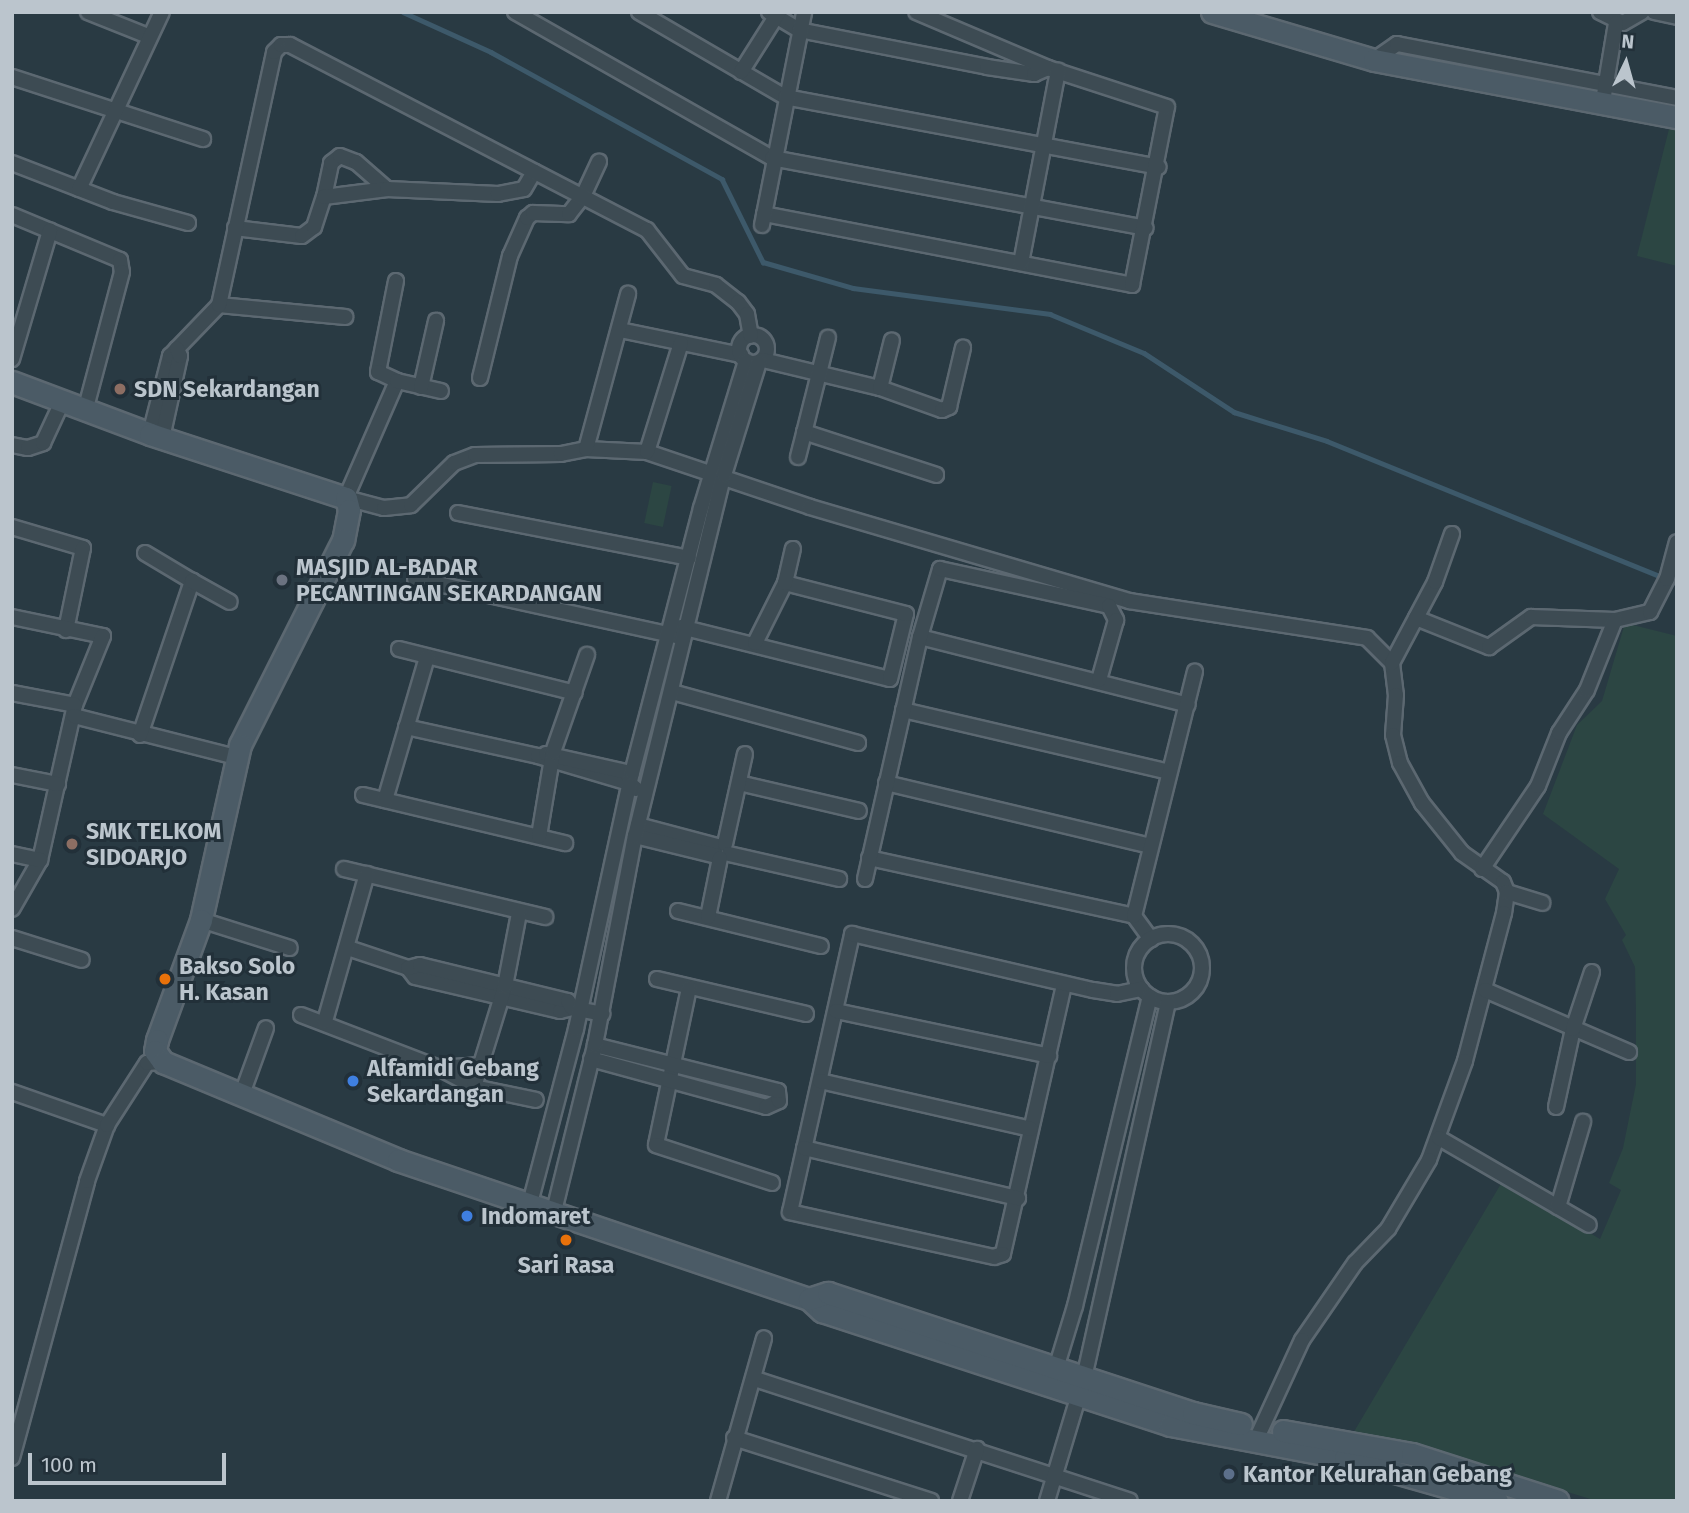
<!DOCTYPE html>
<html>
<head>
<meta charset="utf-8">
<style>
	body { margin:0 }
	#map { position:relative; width:1689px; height:1513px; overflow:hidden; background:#293a43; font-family:"Fira Sans",sans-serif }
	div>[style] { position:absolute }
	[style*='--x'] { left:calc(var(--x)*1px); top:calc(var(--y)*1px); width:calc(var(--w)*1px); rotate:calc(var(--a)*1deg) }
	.green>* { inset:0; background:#2c4643; transform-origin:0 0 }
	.stream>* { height:4.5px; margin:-2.25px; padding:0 2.25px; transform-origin:2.25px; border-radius:2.25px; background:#3d596a }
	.roads { filter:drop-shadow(2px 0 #5c6871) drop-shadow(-2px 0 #5c6871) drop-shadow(0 2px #5c6871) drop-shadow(0 -2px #5c6871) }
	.street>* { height:14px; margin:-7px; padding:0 7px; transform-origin:7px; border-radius:7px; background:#3d4b53 }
	.street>.ring { margin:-7px; padding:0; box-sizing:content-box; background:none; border:14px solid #3d4b53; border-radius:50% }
	.secondary>* { height:21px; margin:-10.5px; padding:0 10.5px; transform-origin:10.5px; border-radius:10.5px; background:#4b5b66 }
	.dots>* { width:19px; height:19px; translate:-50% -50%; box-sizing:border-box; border:4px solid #223039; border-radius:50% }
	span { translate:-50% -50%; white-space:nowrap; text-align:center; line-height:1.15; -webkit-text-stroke:6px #223039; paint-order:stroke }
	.poi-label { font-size:23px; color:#bbc5cd; font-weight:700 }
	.left { translate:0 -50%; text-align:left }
	.frame { position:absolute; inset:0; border:14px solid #bbc5cd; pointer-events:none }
	.north { position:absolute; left:1591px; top:28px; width:70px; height:70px; -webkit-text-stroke:5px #223039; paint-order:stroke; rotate:5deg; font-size:19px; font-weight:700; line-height:28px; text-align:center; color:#bbc5cd }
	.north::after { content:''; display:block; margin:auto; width:24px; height:32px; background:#bbc5cd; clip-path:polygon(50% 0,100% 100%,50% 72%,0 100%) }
	.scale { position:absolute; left:28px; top:1453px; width:198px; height:32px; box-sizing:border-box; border:4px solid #bbc5cd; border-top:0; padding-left:9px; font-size:21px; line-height:24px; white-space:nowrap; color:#bbc5cd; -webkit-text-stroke:5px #223039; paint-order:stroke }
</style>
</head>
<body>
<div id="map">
	<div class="green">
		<i style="clip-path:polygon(1669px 129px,1677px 130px,1677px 266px,1637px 256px)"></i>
		<i style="left:653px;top:482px;width:19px;height:42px;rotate:12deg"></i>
		<i style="clip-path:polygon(1625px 623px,1677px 636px,1677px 1501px,1597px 1501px,1433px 1451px,1352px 1435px,1502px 1182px,1600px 1239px,1621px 1190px,1609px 1183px,1623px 1148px,1636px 1084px,1636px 1011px,1635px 967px,1622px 940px,1626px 935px,1605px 899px,1619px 869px,1543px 814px,1577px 725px,1602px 701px)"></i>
	</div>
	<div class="stream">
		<i style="--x:403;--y:12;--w:97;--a:24.4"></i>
		<i style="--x:491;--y:52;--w:264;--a:28.8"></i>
		<i style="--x:722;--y:179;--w:93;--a:63.7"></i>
		<i style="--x:763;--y:262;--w:94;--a:16.1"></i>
		<i style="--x:853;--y:288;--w:199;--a:7.5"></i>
		<i style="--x:1050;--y:314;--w:102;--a:22.5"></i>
		<i style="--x:1144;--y:353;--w:108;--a:33.2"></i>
		<i style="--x:1234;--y:412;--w:97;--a:17.3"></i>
		<i style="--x:1327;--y:441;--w:378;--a:22.1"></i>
	</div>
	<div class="roads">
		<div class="street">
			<i style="--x:88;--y:12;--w:65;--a:21.8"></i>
			<i style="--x:515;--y:12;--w:296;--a:29.6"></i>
			<i style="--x:772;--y:158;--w:380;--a:10.6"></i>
			<i style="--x:639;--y:12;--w:169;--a:30.2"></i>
			<i style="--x:785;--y:97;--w:380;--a:10.6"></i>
			<i style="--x:769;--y:12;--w:35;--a:31"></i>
			<i style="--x:799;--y:30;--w:192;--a:11.1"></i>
			<i style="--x:987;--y:67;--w:48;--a:8.5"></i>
			<i style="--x:1034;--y:74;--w:15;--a:-23"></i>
			<i style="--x:1600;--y:12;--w:25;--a:26"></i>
			<i style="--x:1623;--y:23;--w:22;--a:-30"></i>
			<i style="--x:1654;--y:12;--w:24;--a:12"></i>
			<i style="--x:1374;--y:60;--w:28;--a:-35"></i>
			<i style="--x:1397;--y:44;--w:285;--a:10.9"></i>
			<i style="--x:741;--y:72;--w:71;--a:-57.7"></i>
			<i style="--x:12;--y:77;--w:201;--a:18"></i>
			<i style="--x:1604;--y:95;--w:73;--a:-80.5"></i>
			<i style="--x:12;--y:163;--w:108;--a:21.1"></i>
			<i style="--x:113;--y:202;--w:78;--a:15.6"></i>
			<i style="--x:79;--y:189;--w:195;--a:-64.9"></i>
			<i style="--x:324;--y:197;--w:35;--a:-78"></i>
			<i style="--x:331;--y:163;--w:11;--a:-38"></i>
			<i style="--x:340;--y:156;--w:17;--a:21"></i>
			<i style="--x:356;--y:162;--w:41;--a:41.1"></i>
			<i style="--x:764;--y:214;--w:375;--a:10.9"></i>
			<i style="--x:1132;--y:285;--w:181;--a:-78.9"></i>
			<i style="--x:1167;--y:107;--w:125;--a:-161.9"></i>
			<i style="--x:1048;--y:68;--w:143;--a:-157"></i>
			<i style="--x:12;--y:215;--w:117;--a:22.6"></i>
			<i style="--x:120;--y:260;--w:12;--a:81"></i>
			<i style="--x:122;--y:272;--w:144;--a:104.9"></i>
			<i style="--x:762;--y:225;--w:217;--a:-78.8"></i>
			<i style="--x:235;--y:228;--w:67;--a:6.8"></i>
			<i style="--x:302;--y:236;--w:15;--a:-37"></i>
			<i style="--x:314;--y:227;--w:32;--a:-72"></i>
			<i style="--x:324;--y:197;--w:64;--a:-7.2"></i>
			<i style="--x:387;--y:189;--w:111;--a:2.6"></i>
			<i style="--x:498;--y:194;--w:26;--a:-11"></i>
			<i style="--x:524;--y:189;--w:20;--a:-60"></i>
			<i style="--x:1021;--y:263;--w:196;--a:-79.1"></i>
			<i style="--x:396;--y:281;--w:93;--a:101.2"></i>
			<i style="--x:378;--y:372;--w:21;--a:25"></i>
			<i style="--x:397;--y:381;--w:128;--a:113.6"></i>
			<i style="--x:346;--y:498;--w:39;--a:15"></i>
			<i style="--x:384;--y:508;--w:27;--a:-6"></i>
			<i style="--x:411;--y:505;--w:60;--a:-44.3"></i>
			<i style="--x:454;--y:463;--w:22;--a:-21"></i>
			<i style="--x:475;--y:455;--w:86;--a:-0.7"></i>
			<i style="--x:561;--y:454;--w:25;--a:-11"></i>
			<i style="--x:586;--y:449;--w:61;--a:2.8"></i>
			<i style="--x:647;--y:452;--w:172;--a:18.6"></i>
			<i style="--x:810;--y:507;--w:333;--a:16.4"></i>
			<i style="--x:1129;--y:601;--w:241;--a:8.8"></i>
			<i style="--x:1367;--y:638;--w:35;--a:45"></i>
			<i style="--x:1392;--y:663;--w:32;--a:83"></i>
			<i style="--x:1396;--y:695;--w:40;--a:94.3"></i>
			<i style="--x:1393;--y:735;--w:29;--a:76"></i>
			<i style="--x:1400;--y:763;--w:46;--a:61.2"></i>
			<i style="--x:1422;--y:803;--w:64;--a:51.3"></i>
			<i style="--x:1462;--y:853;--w:50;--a:35.3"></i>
			<i style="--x:1503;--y:882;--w:11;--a:68"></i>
			<i style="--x:1507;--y:892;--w:21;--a:98"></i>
			<i style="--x:1504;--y:913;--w:153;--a:104.8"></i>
			<i style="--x:1465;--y:1061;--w:105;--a:110"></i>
			<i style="--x:1429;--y:1160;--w:80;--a:120.7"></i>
			<i style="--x:1388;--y:1229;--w:47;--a:134.1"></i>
			<i style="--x:1355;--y:1263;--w:93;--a:124.5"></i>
			<i style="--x:1302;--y:1340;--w:110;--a:114.7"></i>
			<i style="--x:219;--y:305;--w:127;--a:5.4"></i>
			<i style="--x:620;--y:330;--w:124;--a:11.7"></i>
			<i class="ring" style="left:739px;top:335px;width:14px;height:14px"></i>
			<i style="--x:12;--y:359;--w:134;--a:-73.5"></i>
			<i style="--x:763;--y:360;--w:120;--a:13.5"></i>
			<i style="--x:880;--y:388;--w:66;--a:19.5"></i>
			<i style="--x:942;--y:410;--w:8;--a:-23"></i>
			<i style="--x:949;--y:407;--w:61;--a:-76.7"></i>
			<i style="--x:480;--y:378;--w:126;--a:-76.2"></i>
			<i style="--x:510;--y:256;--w:42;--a:-65.9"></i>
			<i style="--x:527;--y:218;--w:8;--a:-40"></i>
			<i style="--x:533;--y:213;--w:36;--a:2"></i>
			<i style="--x:569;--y:214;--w:23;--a:-52"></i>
			<i style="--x:583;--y:196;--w:38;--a:-65"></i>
			<i style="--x:397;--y:381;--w:45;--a:12.8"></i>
			<i style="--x:421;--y:387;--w:68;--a:-77.2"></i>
			<i style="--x:880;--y:388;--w:49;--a:-76"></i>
			<i style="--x:804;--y:432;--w:139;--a:18"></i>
			<i style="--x:150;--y:434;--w:81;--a:-75.6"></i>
			<i style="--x:170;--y:356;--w:71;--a:-46.1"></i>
			<i style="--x:219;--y:305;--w:259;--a:-77.7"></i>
			<i style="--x:274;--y:52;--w:10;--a:-45"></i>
			<i style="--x:281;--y:45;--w:9;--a:0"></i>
			<i style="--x:290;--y:45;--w:402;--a:27.4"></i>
			<i style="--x:647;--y:230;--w:58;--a:52"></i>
			<i style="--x:683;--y:276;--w:34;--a:15"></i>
			<i style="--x:716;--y:285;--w:28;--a:38"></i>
			<i style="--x:738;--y:302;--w:15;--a:53"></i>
			<i style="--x:747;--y:314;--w:22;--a:80"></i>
			<i style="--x:162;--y:438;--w:84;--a:-77.6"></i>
			<i style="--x:180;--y:356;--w:8;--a:-113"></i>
			<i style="--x:12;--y:445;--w:16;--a:11"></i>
			<i style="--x:28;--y:448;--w:16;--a:-18"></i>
			<i style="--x:43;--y:443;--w:45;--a:-65.1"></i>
			<i style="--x:586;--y:449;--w:161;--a:-74.8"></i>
			<i style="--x:647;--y:452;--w:114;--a:-72.7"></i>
			<i style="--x:798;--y:457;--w:123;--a:-75.9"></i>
			<i style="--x:458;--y:513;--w:235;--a:11"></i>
			<i style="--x:12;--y:527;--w:74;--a:16.5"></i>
			<i style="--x:83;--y:548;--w:84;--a:101.7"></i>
			<i style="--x:145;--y:553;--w:55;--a:30.8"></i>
			<i style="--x:415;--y:579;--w:268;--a:12.3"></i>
			<i style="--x:12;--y:617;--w:93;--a:11.8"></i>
			<i style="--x:103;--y:636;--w:74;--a:112.1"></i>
			<i style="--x:75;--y:705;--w:159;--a:102.7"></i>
			<i style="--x:40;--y:860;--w:56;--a:119.7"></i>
			<i style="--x:1416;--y:618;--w:79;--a:21.7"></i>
			<i style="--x:1489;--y:647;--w:52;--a:-35.5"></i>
			<i style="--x:1531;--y:617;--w:84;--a:2"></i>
			<i style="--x:1615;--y:620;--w:36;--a:-13"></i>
			<i style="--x:1650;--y:612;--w:37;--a:-63"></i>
			<i style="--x:1667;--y:579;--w:38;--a:-75"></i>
			<i style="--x:681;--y:627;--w:215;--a:14"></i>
			<i style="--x:890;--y:679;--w:67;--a:-76.2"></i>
			<i style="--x:906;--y:614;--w:125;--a:-165.6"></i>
			<i style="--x:920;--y:637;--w:276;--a:14.2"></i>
			<i style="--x:755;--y:643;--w:67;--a:-63.4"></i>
			<i style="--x:785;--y:583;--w:35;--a:-77"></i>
			<i style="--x:399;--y:649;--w:181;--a:14"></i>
			<i style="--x:1392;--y:663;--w:92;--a:-62"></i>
			<i style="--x:1435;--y:582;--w:51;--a:-70.5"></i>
			<i style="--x:672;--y:692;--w:193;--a:15.3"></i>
			<i style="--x:12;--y:693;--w:64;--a:10.8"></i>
			<i style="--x:903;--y:710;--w:273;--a:13.1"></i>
			<i style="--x:74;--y:716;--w:167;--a:14.2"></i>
			<i style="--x:406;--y:727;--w:135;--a:12.4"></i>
			<i style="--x:538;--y:756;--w:95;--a:16.5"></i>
			<i style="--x:629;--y:783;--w:9;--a:41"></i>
			<i style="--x:140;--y:735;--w:163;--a:-71.3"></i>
			<i style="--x:192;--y:581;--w:43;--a:28.9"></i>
			<i style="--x:546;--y:754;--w:87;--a:12.6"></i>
			<i style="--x:12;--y:775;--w:47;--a:11.1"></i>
			<i style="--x:739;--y:783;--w:123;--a:13.1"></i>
			<i style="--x:886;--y:783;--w:272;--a:13.4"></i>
			<i style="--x:363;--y:795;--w:208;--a:13.4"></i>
			<i style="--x:385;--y:800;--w:149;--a:-73.6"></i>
			<i style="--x:638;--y:825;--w:82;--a:14.9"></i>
			<i style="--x:539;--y:836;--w:85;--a:-80.5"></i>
			<i style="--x:553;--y:752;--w:103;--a:-70.7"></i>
			<i style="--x:635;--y:836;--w:84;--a:13.7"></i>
			<i style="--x:725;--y:844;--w:92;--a:-77.5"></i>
			<i style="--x:12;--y:854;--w:29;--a:12"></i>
			<i style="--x:729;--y:854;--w:113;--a:12.8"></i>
			<i style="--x:869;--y:858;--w:271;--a:12.3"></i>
			<i style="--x:1134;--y:916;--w:29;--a:54"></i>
			<i style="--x:344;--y:869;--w:207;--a:13.4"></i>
			<i style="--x:1482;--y:869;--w:100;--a:-56"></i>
			<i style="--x:1538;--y:786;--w:57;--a:-68.4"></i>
			<i style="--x:1559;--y:733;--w:51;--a:-56.9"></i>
			<i style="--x:1587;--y:690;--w:75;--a:-68.2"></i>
			<i style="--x:865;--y:879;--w:248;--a:-77.2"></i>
			<i style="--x:920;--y:637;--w:71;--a:-73.6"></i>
			<i style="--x:940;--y:569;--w:173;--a:12.3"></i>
			<i style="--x:1109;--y:606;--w:16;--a:63"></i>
			<i style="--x:1116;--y:620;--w:62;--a:105.8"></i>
			<i style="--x:1507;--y:892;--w:37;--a:17"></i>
			<i style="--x:678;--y:911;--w:147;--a:13.8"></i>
			<i style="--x:1134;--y:916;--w:252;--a:-76"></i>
			<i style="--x:708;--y:917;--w:60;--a:-78.5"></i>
			<i style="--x:201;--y:920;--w:93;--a:17.5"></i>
			<i class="ring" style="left:1134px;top:934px;width:54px;height:54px"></i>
			<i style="--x:12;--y:938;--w:73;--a:17.4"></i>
			<i style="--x:348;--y:948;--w:63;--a:18.4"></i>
			<i style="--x:408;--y:968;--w:11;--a:52"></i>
			<i style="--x:415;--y:977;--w:149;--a:13.2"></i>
			<i style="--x:560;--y:1011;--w:12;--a:-14"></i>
			<i style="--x:572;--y:1008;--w:31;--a:11"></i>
			<i style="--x:408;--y:968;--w:12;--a:-14"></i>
			<i style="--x:420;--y:965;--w:152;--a:13.7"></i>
			<i style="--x:568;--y:1001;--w:8;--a:60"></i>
			<i style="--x:657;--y:979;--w:153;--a:13.2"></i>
			<i style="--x:1064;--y:985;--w:276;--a:102.8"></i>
			<i style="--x:1003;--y:1254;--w:9;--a:162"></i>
			<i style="--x:994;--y:1257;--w:209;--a:-167.6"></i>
			<i style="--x:790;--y:1212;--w:285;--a:-77.4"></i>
			<i style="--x:852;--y:934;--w:247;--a:13.1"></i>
			<i style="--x:1093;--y:990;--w:24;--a:9"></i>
			<i style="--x:1117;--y:994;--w:25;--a:-12"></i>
			<i style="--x:689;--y:988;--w:160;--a:101.9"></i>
			<i style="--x:656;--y:1145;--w:122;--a:18.1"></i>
			<i style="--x:1485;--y:990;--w:157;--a:23.3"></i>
			<i style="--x:836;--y:1011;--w:218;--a:11.9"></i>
			<i style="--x:301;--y:1015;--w:148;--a:21"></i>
			<i style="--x:439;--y:1068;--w:40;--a:28"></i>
			<i style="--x:474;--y:1087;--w:63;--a:11.8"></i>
			<i style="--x:325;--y:1021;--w:153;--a:-74.1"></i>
			<i style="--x:591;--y:1059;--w:181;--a:15.3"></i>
			<i style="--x:766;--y:1107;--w:14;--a:-25"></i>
			<i style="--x:779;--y:1101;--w:10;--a:-96"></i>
			<i style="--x:778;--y:1091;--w:189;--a:-165.9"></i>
			<i style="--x:440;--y:1068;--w:41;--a:-4.2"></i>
			<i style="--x:820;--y:1081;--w:216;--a:12.8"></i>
			<i style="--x:474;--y:1087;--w:106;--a:-72.9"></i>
			<i style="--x:505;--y:986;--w:74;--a:-79.1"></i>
			<i style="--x:12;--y:1092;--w:101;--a:19.2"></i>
			<i style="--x:242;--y:1094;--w:70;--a:-70"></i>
			<i style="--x:1556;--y:1107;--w:80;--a:-77.7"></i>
			<i style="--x:1573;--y:1029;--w:60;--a:-71.6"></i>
			<i style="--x:1439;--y:1138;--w:173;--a:30.1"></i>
			<i style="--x:804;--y:1148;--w:220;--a:13.2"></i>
			<i style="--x:529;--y:1207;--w:184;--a:-75.2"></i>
			<i style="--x:576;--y:1029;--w:262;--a:-77.7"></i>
			<i style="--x:632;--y:773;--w:274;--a:-75.4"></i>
			<i style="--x:701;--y:508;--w:154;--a:-73"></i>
			<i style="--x:1558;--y:1207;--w:89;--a:-73.6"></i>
			<i style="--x:553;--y:1215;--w:175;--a:-76.1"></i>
			<i style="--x:595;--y:1045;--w:213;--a:-79.2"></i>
			<i style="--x:635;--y:836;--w:372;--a:-76.2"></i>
			<i style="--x:724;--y:475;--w:118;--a:-72.8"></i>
			<i style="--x:1054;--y:1375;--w:72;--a:-73.1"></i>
			<i style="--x:1075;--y:1306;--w:318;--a:-76.4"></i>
			<i style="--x:755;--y:1379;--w:394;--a:18"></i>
			<i style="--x:734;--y:1438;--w:207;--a:17.7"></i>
			<i style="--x:12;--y:1458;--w:287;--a:-74.8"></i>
			<i style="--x:87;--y:1181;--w:59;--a:-70.3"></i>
			<i style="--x:107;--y:1125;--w:74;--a:-57.2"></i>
			<i style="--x:147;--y:1063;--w:16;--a:-4"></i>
			<i style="--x:718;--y:1501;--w:169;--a:-74.2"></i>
			<i style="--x:960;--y:1501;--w:55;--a:-71.9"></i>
			<i style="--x:1047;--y:1501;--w:128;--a:-73.3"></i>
			<i style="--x:1084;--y:1378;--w:385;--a:-77.4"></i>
		</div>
		<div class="secondary">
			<i style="--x:1212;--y:12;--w:169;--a:16.5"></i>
			<i style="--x:1374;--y:60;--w:308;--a:10.7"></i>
			<i style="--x:12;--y:382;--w:147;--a:20.6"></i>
			<i style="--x:150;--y:434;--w:206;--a:18.1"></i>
			<i style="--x:346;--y:498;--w:12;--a:76"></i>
			<i style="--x:349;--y:510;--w:31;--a:101"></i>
			<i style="--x:343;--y:540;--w:229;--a:116.7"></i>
			<i style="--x:240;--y:745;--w:179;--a:102.6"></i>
			<i style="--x:201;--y:920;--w:128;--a:110.1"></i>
			<i style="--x:157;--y:1040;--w:11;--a:100"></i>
			<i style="--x:155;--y:1051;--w:14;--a:54"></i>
			<i style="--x:163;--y:1062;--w:255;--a:22.6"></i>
			<i style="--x:398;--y:1160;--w:434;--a:18.7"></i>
			<i style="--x:809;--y:1299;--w:18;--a:43"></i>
			<i style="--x:822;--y:1311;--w:366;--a:18.1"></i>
			<i style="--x:1170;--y:1425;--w:178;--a:10.7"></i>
			<i style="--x:1345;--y:1458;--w:158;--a:15.8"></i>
			<i style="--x:809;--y:1299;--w:20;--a:-18"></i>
			<i style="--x:828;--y:1293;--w:384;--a:18.2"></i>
			<i style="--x:1193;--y:1413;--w:49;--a:12.9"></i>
			<i style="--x:1283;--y:1431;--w:131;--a:10.1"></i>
			<i style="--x:1412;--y:1454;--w:153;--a:17.8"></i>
		</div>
	</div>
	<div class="dots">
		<i style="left:120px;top:389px;background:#8d6e63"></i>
		<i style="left:282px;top:580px;background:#6b7280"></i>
		<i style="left:72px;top:844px;background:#8d6e63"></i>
		<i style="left:165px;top:979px;background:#e8710a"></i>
		<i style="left:353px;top:1081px;background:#3f7fe0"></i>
		<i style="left:467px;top:1216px;background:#3f7fe0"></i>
		<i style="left:566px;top:1240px;background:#e8710a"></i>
		<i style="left:1229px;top:1474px;background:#5c6f8a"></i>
	</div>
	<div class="poi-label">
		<span class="left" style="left:134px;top:389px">SDN Sekardangan</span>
		<span class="left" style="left:296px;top:580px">MASJID AL-BADAR<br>PECANTINGAN SEKARDANGAN</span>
		<span class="left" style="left:86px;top:844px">SMK TELKOM<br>SIDOARJO</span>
		<span class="left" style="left:179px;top:979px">Bakso Solo<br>H. Kasan</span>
		<span class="left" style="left:367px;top:1081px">Alfamidi Gebang<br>Sekardangan</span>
		<span class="left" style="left:481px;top:1216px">Indomaret</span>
		<span style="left:566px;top:1265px">Sari Rasa</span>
		<span class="left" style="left:1243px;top:1474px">Kantor Kelurahan Gebang</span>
	</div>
	<div class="frame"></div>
	<div class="north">N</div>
	<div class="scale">100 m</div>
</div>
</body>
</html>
